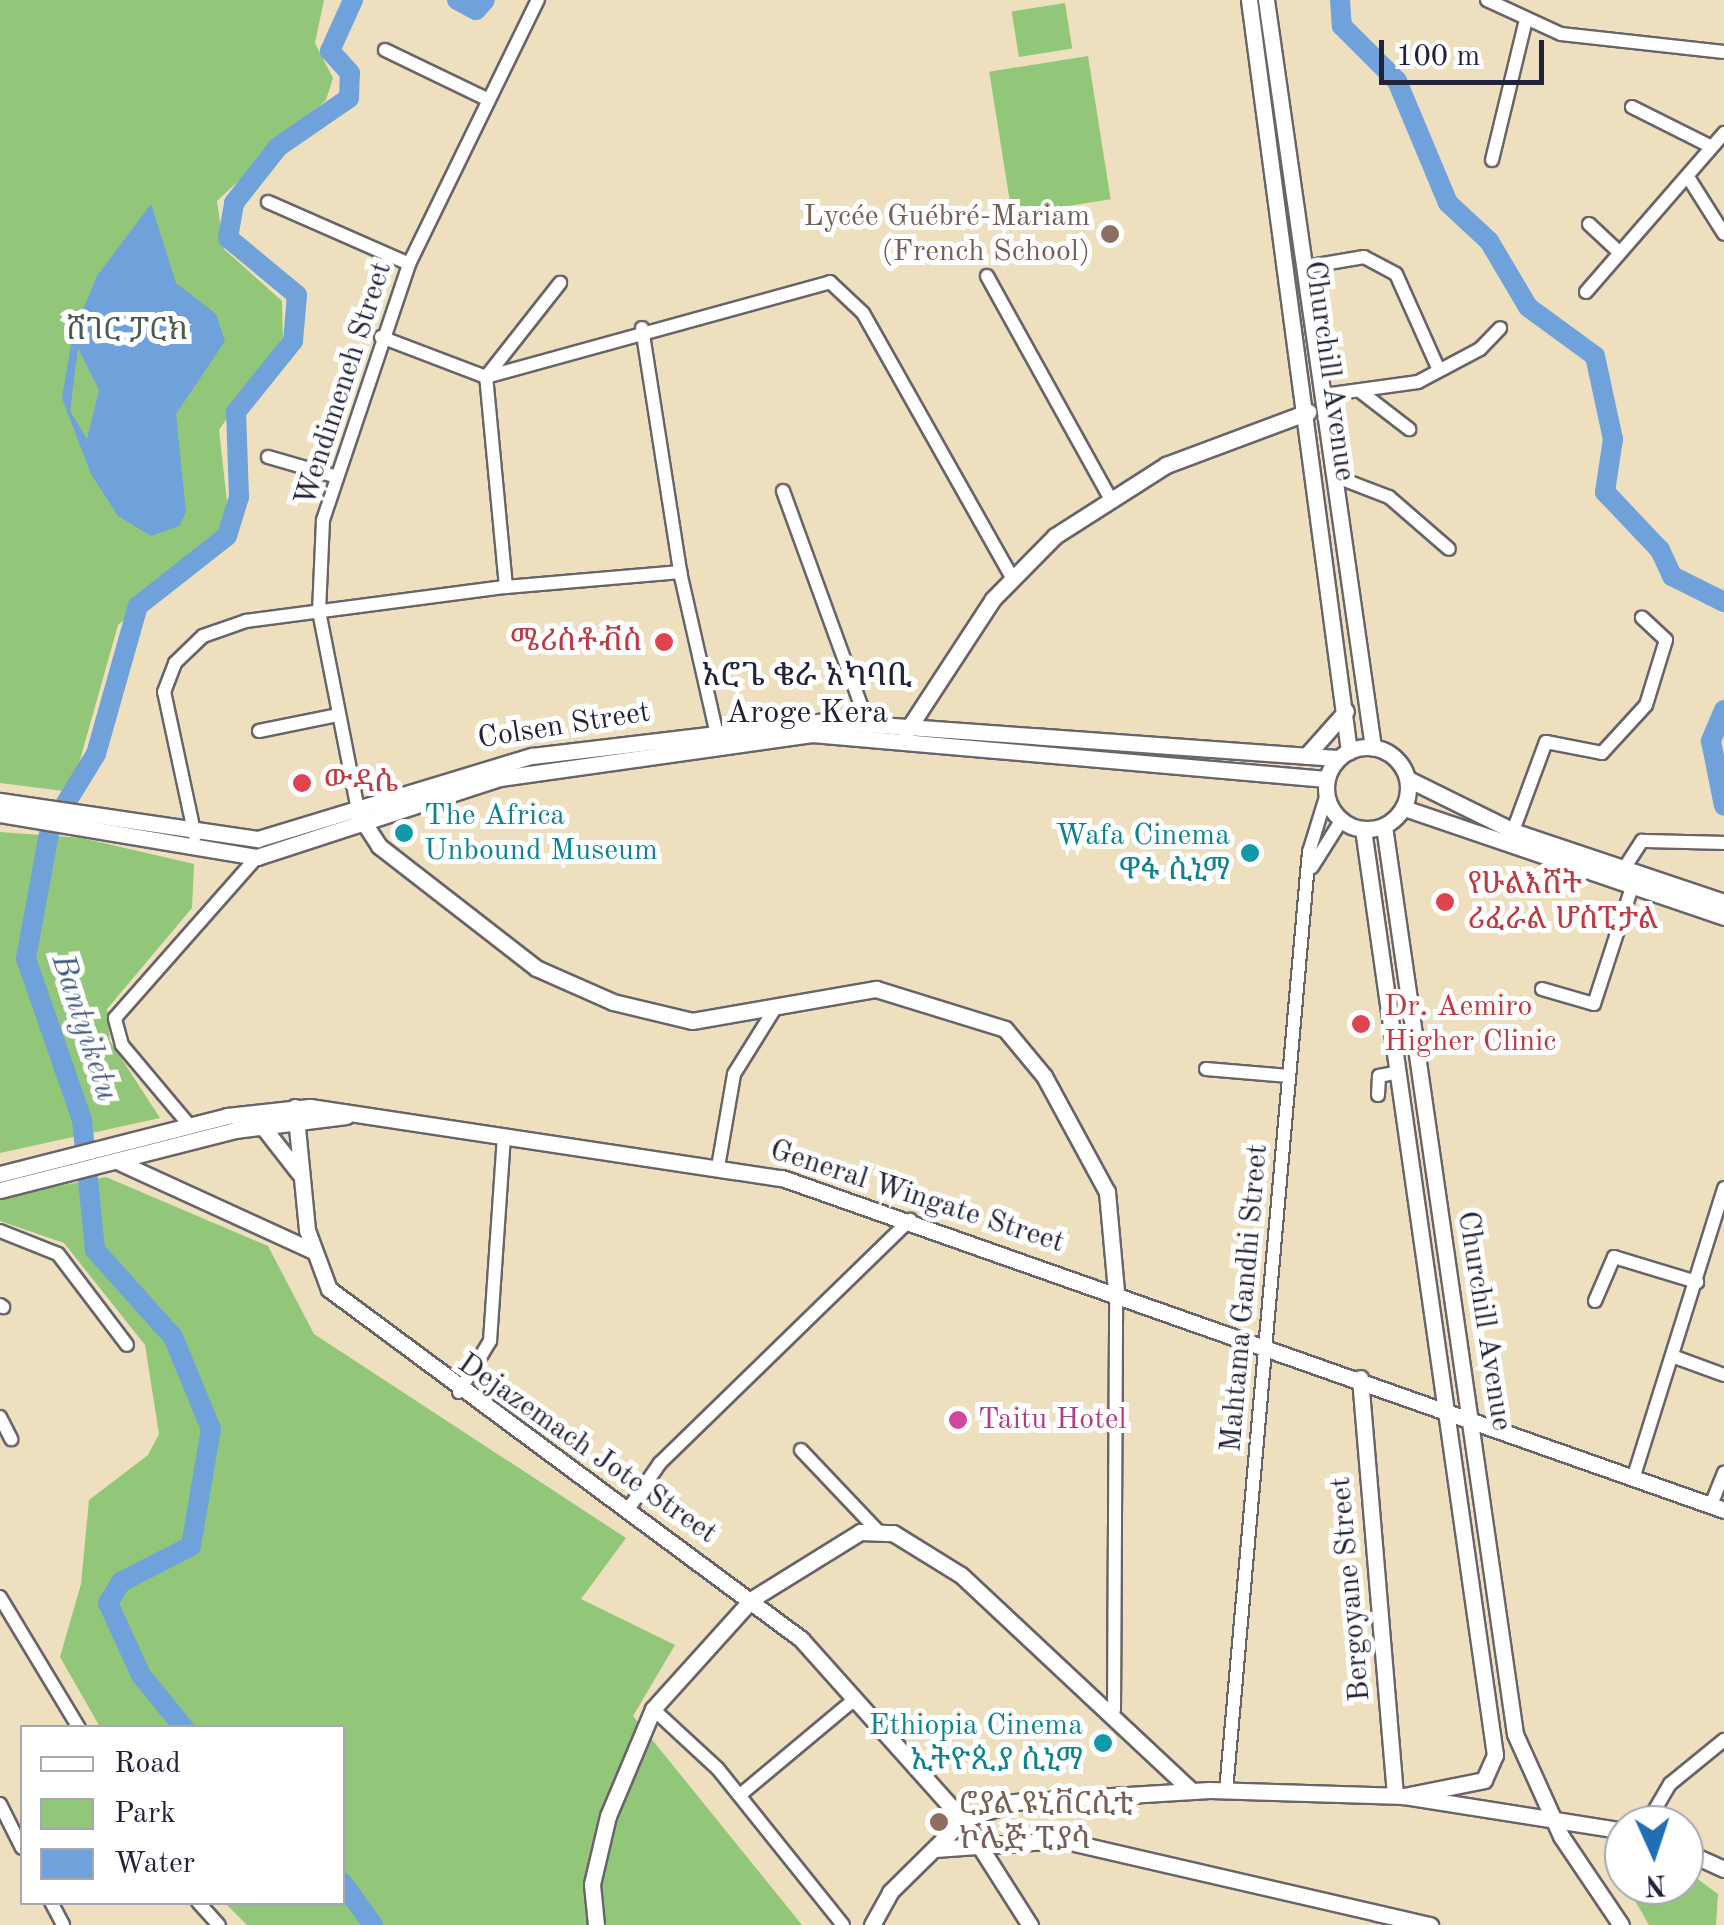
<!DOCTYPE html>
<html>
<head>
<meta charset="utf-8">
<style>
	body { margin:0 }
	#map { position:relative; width:1724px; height:1925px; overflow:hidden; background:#eee0bf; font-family:"Old Standard TT","Noto Serif Ethiopic",serif }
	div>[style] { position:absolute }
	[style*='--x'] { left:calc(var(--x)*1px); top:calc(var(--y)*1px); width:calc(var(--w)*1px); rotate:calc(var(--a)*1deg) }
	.green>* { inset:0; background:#92c779; transform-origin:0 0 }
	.water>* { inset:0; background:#6fa1da }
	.river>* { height:20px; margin:-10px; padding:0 10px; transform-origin:10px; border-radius:10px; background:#6fa1da }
	.roads { filter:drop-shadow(2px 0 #696469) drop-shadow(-2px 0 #696469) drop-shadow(0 2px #696469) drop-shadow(0 -2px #696469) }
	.minor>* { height:12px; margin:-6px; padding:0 6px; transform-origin:6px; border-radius:6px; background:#fff }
	.major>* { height:15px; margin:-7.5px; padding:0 7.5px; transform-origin:7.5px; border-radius:7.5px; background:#fff }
	.major>.ring { margin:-7.5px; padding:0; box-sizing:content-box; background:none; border:15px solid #fff; border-radius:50% }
	.dots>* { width:28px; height:28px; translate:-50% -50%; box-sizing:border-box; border:5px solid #fff; border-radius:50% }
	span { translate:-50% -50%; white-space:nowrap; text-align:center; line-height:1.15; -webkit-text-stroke:10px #fff; paint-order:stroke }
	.education-label { font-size:30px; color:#785e54 }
	.right { translate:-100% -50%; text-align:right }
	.left { translate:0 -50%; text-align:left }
	.park-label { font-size:30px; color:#495c51 }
	.street-label { font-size:30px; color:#22223b }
	.health-label { font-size:30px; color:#be3a42 }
	.culture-label { font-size:30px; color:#0d838f }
	.hotel-label { font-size:30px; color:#b23c85 }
	.neighbourhood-label { font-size:32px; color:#22223b }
	.water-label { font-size:32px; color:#455b83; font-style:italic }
	.legend { position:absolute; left:20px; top:1725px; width:325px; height:180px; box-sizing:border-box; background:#fff; border:2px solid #a7a7b1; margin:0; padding:12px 18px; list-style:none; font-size:30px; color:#22223b }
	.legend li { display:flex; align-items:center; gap:20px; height:50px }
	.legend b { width:50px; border:2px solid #a7a7b1 }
	.north { position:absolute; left:1604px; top:1805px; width:100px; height:100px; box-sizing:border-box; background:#fff; border:2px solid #a7a7b1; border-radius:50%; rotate:177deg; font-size:28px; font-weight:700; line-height:40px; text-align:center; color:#22223b }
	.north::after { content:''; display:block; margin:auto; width:35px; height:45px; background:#1f6fb2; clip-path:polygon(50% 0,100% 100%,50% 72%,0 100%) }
	.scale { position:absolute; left:1379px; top:40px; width:165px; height:45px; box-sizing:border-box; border:5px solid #22223b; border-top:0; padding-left:12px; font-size:30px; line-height:35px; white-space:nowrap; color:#22223b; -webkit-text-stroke:8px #fff; paint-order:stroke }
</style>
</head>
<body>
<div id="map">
	<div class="green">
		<i style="clip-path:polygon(0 0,324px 0,315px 43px,333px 78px,326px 100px,217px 201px,224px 249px,282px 301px,283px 337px,219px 430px,227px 501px,221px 536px,118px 625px,71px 792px,0 783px)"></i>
		<i style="left:1065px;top:3px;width:46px;height:54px;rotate:81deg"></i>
		<i style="left:1088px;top:56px;width:145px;height:100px;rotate:81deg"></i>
		<i style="clip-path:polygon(0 832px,82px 838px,194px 864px,192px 908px,107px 1009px,110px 1041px,160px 1118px,0 1153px)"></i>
		<i style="clip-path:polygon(106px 1177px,268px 1246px,314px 1334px,626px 1538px,581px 1599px,675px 1645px,633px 1716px,802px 1925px,247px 1925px,225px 1903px,342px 1902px,342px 1728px,100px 1727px,60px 1657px,81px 1584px,89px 1500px,148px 1455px,159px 1434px,145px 1345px,64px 1243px,0 1221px,0 1197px)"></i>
		<i style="clip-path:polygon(1684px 1869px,1718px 1894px,1716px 1925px,1649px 1925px,1626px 1885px,1684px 1885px)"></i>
	</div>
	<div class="water">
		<i style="clip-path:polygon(evenodd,151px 204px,176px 283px,216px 314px,225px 341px,176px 414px,186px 512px,179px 526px,151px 536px,118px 516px,91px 474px,62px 398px,73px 333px,97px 276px,151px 204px,78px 348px,99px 390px,87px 439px,70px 411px,78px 348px)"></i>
	</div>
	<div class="river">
		<i style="--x:457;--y:0;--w:21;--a:28"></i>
		<i style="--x:476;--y:10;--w:13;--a:-48"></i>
		<i style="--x:1340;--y:0;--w:26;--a:86"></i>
		<i style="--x:1342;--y:26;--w:78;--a:45"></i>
		<i style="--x:1397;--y:81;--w:132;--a:67.3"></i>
		<i style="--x:1448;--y:203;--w:56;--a:42.8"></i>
		<i style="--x:1489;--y:241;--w:77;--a:59.4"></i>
		<i style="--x:1528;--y:307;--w:83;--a:36.2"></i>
		<i style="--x:1595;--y:356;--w:85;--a:77.8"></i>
		<i style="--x:1613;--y:439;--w:54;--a:98.6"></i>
		<i style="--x:1605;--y:492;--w:80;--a:46.5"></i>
		<i style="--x:1660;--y:550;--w:29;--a:65"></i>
		<i style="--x:1672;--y:576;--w:58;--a:26.6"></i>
		<i style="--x:1724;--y:710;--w:34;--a:113"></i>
		<i style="--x:1711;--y:741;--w:66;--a:78.7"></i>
		<i style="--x:184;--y:1728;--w:68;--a:-129.1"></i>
		<i style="--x:141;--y:1675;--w:79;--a:-114.6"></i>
		<i style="--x:108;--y:1603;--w:25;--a:-58"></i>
		<i style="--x:121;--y:1582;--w:79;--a:-27.2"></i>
		<i style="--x:191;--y:1546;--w:119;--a:-80.3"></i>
		<i style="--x:211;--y:1429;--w:100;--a:-112.4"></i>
		<i style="--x:173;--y:1337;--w:117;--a:-131.9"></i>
		<i style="--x:95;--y:1250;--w:131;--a:-95.7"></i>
		<i style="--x:82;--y:1120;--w:171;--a:-109.1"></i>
		<i style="--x:26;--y:958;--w:131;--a:-79.5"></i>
		<i style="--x:50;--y:829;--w:88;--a:-58.5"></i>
		<i style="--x:96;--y:754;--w:154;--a:-74.2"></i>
		<i style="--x:138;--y:606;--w:113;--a:-38.2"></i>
		<i style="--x:227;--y:536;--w:41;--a:-72.9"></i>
		<i style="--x:239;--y:497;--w:85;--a:-92"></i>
		<i style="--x:236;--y:412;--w:91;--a:-51.2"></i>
		<i style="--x:293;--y:341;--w:46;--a:-85"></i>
		<i style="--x:297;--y:295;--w:89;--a:-140.4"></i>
		<i style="--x:228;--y:238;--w:36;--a:-80"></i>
		<i style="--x:234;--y:203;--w:71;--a:-51.8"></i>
		<i style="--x:278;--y:147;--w:86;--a:-34.6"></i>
		<i style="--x:349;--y:98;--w:25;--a:-88"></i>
		<i style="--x:350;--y:73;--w:30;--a:-132"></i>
		<i style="--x:330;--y:51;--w:56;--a:-65.7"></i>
		<i style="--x:342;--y:1882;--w:53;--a:54.2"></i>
	</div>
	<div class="roads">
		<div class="minor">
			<i style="--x:1487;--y:0;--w:81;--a:24.7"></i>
			<i style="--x:1561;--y:34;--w:164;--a:6.3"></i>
			<i style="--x:385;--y:50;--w:115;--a:25.7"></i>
			<i style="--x:1632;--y:107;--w:89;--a:26.6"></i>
			<i style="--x:1492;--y:160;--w:140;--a:-76.4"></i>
			<i style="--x:1688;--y:177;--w:67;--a:57.7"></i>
			<i style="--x:268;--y:202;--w:154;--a:23.7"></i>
			<i style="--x:1589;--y:224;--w:42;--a:43.1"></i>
			<i style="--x:1305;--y:267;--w:60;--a:-9.6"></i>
			<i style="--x:1364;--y:257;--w:36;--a:28"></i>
			<i style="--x:1396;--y:274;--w:105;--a:65.9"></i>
			<i style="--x:987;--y:276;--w:252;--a:61"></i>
			<i style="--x:1586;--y:292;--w:211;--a:-49"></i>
			<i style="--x:642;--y:328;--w:247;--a:81.1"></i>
			<i style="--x:381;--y:337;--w:112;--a:20.9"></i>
			<i style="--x:486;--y:377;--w:120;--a:-51.8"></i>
			<i style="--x:1361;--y:392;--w:61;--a:37.6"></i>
			<i style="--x:1324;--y:395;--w:95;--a:-7.9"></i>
			<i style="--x:1418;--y:382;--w:70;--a:-28"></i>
			<i style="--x:1480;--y:349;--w:29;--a:-46"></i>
			<i style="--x:268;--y:457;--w:69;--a:16.1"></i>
			<i style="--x:1334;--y:476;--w:59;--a:20.9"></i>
			<i style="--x:1389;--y:497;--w:79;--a:40.9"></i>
			<i style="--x:783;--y:491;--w:246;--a:70"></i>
			<i style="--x:506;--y:587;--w:175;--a:-4.9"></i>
			<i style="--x:680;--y:572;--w:162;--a:77.2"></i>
			<i style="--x:259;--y:731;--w:81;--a:-11.4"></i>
			<i style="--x:358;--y:810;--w:202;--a:-101.1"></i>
			<i style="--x:319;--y:612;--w:92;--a:-87.5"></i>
			<i style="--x:323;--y:520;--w:270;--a:-71.4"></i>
			<i style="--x:409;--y:264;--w:294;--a:-64"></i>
			<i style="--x:1513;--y:831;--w:95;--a:-69.7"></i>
			<i style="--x:1546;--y:742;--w:57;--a:11.1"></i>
			<i style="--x:1602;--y:753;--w:65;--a:-47.5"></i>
			<i style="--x:1646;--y:705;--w:68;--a:-72.9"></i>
			<i style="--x:1666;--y:640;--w:33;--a:-137"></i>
			<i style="--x:195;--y:836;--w:147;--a:-102.1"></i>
			<i style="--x:164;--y:692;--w:31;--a:-69"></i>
			<i style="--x:175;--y:663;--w:39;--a:-44"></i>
			<i style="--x:203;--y:636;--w:46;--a:-19.2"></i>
			<i style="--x:246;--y:621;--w:262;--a:-7.5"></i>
			<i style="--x:506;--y:587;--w:211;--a:-95.4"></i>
			<i style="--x:486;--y:377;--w:357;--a:-15.4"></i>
			<i style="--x:830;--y:282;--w:45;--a:43.2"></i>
			<i style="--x:863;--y:313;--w:303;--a:60.6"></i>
			<i style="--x:1312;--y:867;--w:54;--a:-57.8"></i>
			<i style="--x:1623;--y:870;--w:35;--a:-57"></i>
			<i style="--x:1642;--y:841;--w:82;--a:1.4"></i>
			<i style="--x:1542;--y:989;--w:54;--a:16.1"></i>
			<i style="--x:1594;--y:1004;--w:123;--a:-72"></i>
			<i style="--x:1206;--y:1069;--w:83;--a:4.8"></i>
			<i style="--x:1378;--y:1095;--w:19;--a:-87"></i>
			<i style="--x:1379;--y:1076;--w:16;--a:-11"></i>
			<i style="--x:190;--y:1126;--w:106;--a:-130"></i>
			<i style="--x:122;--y:1045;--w:28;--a:-105"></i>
			<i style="--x:115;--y:1018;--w:215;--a:-48.6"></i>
			<i style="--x:718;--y:1167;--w:94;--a:-80.2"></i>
			<i style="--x:734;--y:1074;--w:75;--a:-58"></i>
			<i style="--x:0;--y:1231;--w:62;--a:21.6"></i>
			<i style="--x:58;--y:1254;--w:114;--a:52.8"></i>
			<i style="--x:1595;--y:1301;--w:48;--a:-66.6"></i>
			<i style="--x:1614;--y:1257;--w:87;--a:16.8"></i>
			<i style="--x:0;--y:1305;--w:4;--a:34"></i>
			<i style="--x:1672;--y:1356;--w:55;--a:20.1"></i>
			<i style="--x:459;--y:1392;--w:60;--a:-58.7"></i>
			<i style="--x:490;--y:1341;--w:204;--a:-86.1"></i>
			<i style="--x:0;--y:1417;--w:25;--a:63"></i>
			<i style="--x:801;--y:1450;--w:110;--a:46.5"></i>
			<i style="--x:1633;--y:1479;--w:305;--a:-72.6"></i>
			<i style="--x:1711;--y:1505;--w:35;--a:-68"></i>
			<i style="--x:627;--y:1511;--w:58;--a:-55.5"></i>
			<i style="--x:660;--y:1463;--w:349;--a:-44.2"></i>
			<i style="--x:0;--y:1597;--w:153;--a:58.9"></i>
			<i style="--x:653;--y:1709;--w:88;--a:42.7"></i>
			<i style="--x:718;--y:1769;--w:200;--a:51.3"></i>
			<i style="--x:1114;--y:1710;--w:420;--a:-89.7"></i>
			<i style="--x:1226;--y:1791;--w:943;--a:-84.95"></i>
			<i style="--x:1309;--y:852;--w:58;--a:-72.8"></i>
			<i style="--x:740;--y:1795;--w:150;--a:-39.9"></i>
			<i style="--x:0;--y:1804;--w:49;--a:63.4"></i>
			<i style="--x:1646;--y:1825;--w:48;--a:-59.7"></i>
			<i style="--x:1670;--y:1784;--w:70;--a:-39.2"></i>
			<i style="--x:51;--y:1902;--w:26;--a:62"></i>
			<i style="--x:198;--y:1902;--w:31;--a:48"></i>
		</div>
		<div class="major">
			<i style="--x:1249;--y:0;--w:758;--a:82.42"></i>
			<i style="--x:1266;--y:0;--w:755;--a:81.85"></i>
			<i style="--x:906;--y:732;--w:159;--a:-56.8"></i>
			<i style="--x:993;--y:599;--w:88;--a:-45.5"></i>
			<i style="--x:1055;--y:536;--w:132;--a:-32.6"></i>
			<i style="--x:1166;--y:465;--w:152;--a:-20.5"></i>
			<i class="ring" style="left:1326px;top:747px;width:67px;height:67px"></i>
			<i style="--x:1306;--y:756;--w:60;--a:-48.4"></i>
			<i style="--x:1408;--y:779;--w:117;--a:26.3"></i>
			<i style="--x:1513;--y:831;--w:223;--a:18.6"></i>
			<i style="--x:0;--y:801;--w:261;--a:8.4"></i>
			<i style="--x:258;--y:839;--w:286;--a:-16.9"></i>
			<i style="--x:532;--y:756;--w:294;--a:-6.8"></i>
			<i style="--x:824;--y:721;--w:514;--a:4.13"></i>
			<i style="--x:1404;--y:808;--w:338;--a:18.8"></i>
			<i style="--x:0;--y:814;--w:261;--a:9.5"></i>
			<i style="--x:257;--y:857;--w:256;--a:-18"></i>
			<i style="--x:500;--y:778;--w:315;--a:-8"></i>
			<i style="--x:812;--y:734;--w:516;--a:5"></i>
			<i style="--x:359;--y:815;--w:37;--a:57"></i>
			<i style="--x:379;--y:846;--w:199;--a:37.8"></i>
			<i style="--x:536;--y:968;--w:84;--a:23.8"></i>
			<i style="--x:613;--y:1002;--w:81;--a:13.5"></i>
			<i style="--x:692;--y:1021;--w:187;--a:-9.9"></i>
			<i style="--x:876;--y:989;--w:135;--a:17.2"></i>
			<i style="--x:1005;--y:1029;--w:61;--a:50.3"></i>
			<i style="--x:1044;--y:1076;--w:132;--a:61.5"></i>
			<i style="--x:1107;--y:1192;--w:98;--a:84.8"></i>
			<i style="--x:1384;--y:826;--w:917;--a:81.79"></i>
			<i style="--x:1515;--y:1734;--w:112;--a:65.7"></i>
			<i style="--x:1561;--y:1836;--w:107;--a:56"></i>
			<i style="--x:1363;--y:829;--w:935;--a:81.89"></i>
			<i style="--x:1495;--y:1755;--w:27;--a:114"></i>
			<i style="--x:1484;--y:1780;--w:82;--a:168.7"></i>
			<i style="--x:295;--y:1107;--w:124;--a:84.4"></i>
			<i style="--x:307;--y:1230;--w:63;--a:69.6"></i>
			<i style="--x:329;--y:1289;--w:588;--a:36.56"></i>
			<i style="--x:801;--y:1639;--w:243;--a:48.2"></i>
			<i style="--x:963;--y:1820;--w:125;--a:57.5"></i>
			<i style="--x:263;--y:1127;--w:58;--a:52"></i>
			<i style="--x:121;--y:1163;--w:209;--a:24.6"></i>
			<i style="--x:0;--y:1174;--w:234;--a:-14.3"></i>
			<i style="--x:227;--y:1116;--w:83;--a:-6.2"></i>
			<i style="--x:310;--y:1107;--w:477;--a:8.6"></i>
			<i style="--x:782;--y:1178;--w:999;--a:19.41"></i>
			<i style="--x:0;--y:1190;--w:243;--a:-14.3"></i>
			<i style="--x:235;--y:1130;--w:112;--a:-7.2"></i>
			<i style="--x:1360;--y:1378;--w:418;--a:85.2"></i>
			<i style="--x:935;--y:1849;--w:126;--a:-4.1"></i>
			<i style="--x:1061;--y:1840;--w:379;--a:13"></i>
			<i style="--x:1684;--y:1851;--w:44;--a:24.2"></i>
			<i style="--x:596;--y:1925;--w:41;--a:-95.6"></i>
			<i style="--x:592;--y:1884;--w:70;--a:-76.8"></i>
			<i style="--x:608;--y:1816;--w:116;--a:-67.2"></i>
			<i style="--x:653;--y:1709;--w:148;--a:-48"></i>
			<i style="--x:752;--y:1599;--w:127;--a:-31.8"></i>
			<i style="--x:860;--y:1532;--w:33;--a:2"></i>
			<i style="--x:893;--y:1533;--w:80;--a:31.7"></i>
			<i style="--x:961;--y:1575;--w:316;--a:43.1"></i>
			<i style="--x:872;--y:1925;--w:38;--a:-61"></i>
			<i style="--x:890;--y:1892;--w:103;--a:-44.6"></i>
			<i style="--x:963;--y:1820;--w:54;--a:-19.4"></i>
			<i style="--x:1014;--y:1802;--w:196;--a:-3.5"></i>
			<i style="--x:1210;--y:1790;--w:194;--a:1.8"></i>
			<i style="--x:1404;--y:1796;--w:223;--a:9"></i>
		</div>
	</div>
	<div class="dots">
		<i style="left:1110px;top:234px;background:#8d6e63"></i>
		<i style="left:664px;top:642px;background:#e0444e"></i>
		<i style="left:302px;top:783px;background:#e0444e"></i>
		<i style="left:404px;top:833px;background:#0f9aa8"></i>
		<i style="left:1250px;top:853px;background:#0f9aa8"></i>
		<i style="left:1445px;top:902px;background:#e0444e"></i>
		<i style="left:1361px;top:1024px;background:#e0444e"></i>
		<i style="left:958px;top:1420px;background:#d1479c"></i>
		<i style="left:1103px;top:1743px;background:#0f9aa8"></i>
		<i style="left:939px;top:1822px;background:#8d6e63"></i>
	</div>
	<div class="education-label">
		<span class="right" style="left:1090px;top:234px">Lycée Guébré-Mariam<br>(French School)</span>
		<span class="left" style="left:959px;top:1822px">ሮያል ዩኒቨርሲቲ<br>ኮሌጅ ፒያሳ</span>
	</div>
	<div class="park-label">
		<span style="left:127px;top:331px">ሸገር ፓርክ</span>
	</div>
	<div class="street-label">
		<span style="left:1329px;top:371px;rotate:82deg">Churchill Avenue</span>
		<span style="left:344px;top:384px;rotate:-72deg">Wendimeneh Street</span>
		<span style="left:564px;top:726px;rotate:-9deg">Colsen Street</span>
		<span style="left:917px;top:1197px;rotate:18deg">General Wingate Street</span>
		<span style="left:1245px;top:1298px;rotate:-85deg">Mahtama Gandhi Street</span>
		<span style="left:1484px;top:1321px;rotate:81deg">Churchill Avenue</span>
		<span style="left:587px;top:1449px;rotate:35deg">Dejazemach Jote Street</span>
		<span style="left:1351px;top:1589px;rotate:-95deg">Bergoyane Street</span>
	</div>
	<div class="health-label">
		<span class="right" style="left:642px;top:642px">ሜሪስቶቭስ</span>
		<span class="left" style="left:324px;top:783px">ውዳሴ</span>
		<span class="left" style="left:1468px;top:902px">የሁልእሸት<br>ሪፈራል ሆስፒታል</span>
		<span class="left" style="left:1384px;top:1024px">Dr. Aemiro<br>Higher Clinic</span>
	</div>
	<div class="culture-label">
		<span class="left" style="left:424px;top:833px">The Africa<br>Unbound Museum</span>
		<span class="right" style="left:1230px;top:853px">Wafa Cinema<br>ዋፋ ሲኒማ</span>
		<span class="right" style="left:1083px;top:1743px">Ethiopia Cinema<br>ኢትዮጲያ ሲኒማ</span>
	</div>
	<div class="hotel-label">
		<span class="left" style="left:978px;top:1420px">Taitu Hotel</span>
	</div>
	<div class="neighbourhood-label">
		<span style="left:807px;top:696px">አሮጌ ቄራ አካባቢ<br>Aroge Kera</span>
	</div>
	<div class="water-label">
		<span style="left:83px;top:1028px;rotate:72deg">Bantyiketu</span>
	</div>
	<ul class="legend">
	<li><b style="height:12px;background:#fff"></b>Road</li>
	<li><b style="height:28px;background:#92c779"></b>Park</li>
	<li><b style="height:28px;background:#6fa1da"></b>Water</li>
	</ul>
	<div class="north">N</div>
	<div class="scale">100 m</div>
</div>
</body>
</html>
